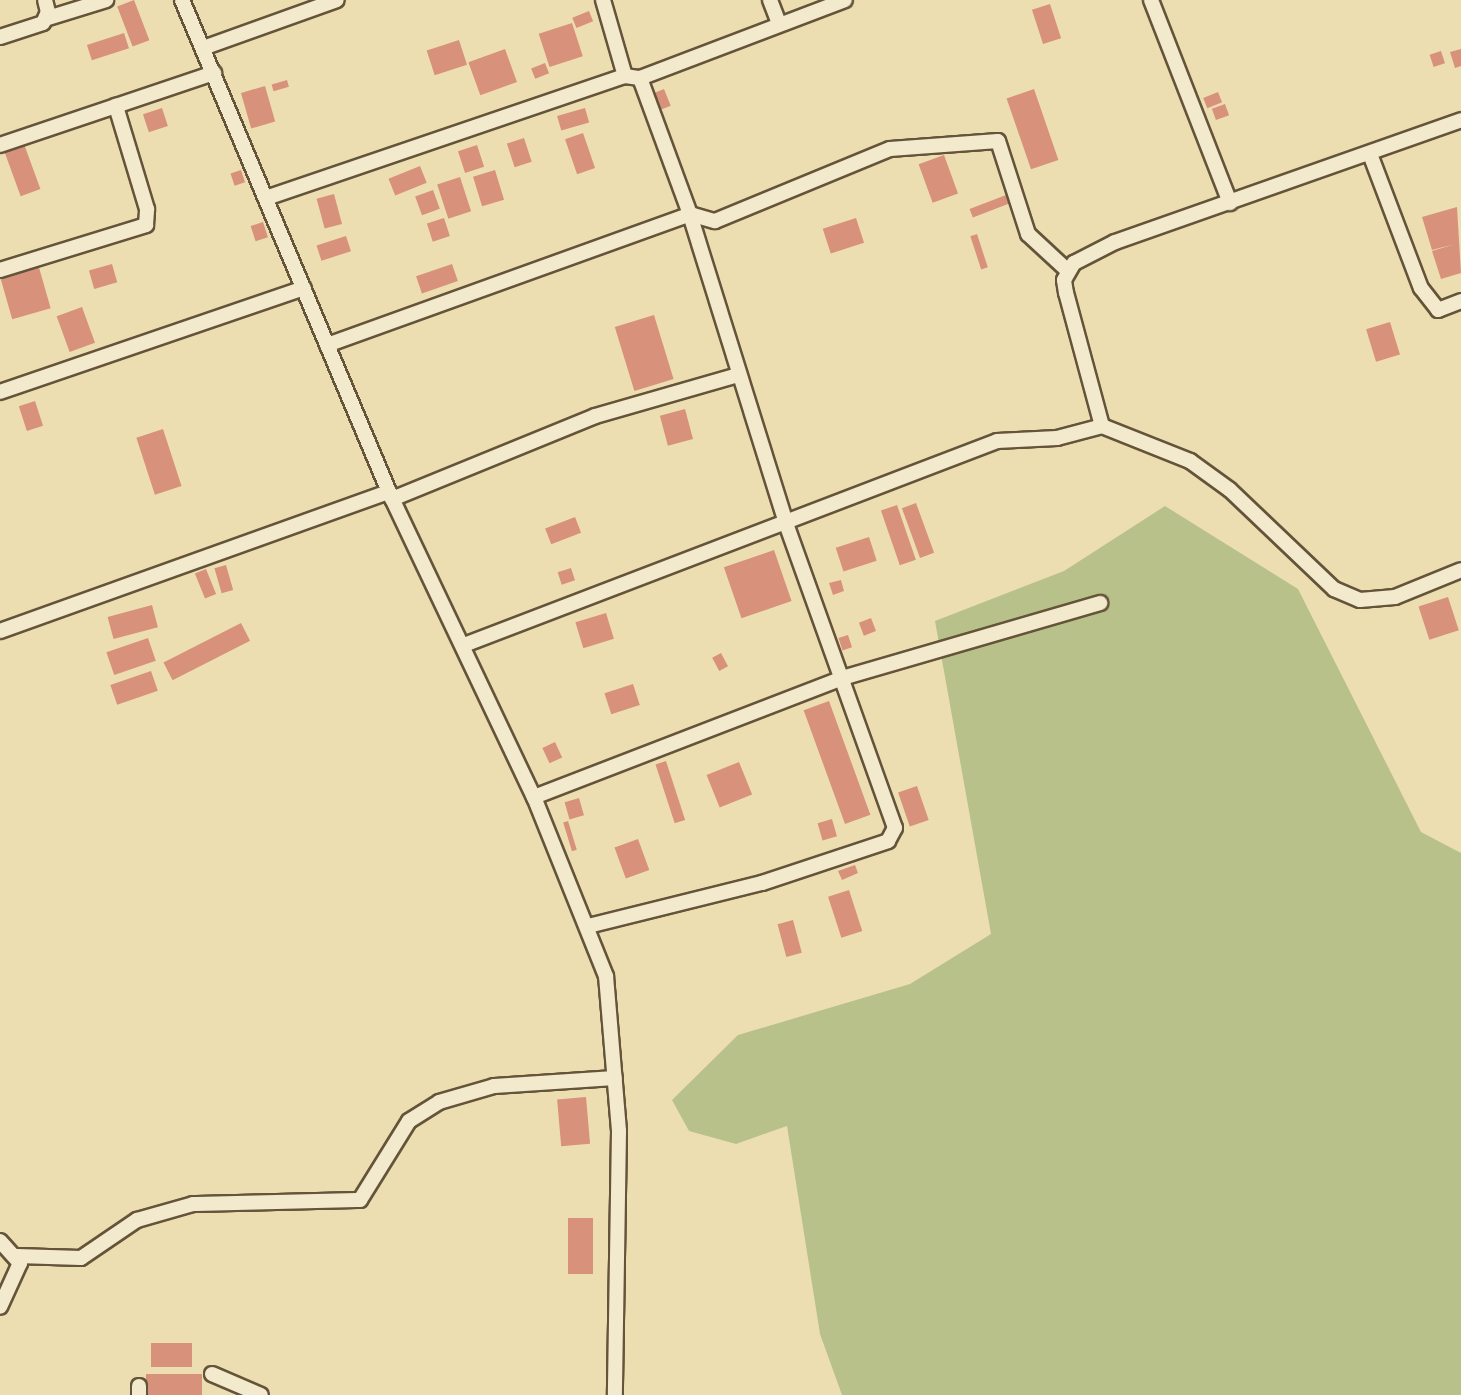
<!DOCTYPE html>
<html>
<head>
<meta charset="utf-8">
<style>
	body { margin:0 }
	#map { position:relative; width:1461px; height:1395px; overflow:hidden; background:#eddeb2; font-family:Vollkorn,serif }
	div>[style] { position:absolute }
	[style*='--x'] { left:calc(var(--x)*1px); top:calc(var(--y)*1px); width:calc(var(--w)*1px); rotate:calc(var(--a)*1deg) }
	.green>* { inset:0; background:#b9c18b }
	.building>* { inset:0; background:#d8917b; transform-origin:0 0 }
	.roads { filter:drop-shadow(2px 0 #645439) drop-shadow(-2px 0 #645439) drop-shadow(0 2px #645439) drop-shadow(0 -2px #645439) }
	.minor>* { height:14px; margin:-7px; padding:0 7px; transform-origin:7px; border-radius:7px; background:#f3eacd }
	span { translate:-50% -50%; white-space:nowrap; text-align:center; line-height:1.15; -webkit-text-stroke:6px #f3eacd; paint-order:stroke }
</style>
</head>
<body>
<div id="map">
	<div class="green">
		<i style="clip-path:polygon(1165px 506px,1298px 589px,1421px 832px,1461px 853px,1461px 1395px,842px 1395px,820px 1334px,787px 1126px,736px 1144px,689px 1131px,672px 1100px,738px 1035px,910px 984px,991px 934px,935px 621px,1064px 571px)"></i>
	</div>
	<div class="building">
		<i style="left:134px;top:0;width:43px;height:18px;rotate:69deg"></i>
		<i style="left:1050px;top:4px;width:36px;height:19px;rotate:72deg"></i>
		<i style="left:589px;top:11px;width:11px;height:18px;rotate:68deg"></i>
		<i style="left:572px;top:23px;width:35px;height:35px;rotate:72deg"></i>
		<i style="left:124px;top:33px;width:16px;height:39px;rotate:72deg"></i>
		<i style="left:459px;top:40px;width:26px;height:34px;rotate:72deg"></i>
		<i style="left:505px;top:49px;width:35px;height:39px;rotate:70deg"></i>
		<i style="clip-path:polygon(1461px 49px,1461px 66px,1455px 68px,1450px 52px)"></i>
		<i style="left:1441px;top:51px;width:13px;height:12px;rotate:72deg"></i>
		<i style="left:545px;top:63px;width:11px;height:15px;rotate:68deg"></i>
		<i style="left:287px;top:80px;width:7px;height:16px;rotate:74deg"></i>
		<i style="left:265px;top:86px;width:37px;height:25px;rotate:74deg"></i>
		<i style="left:664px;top:89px;width:18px;height:10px;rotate:68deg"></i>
		<i style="left:1034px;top:89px;width:75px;height:29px;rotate:71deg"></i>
		<i style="left:1218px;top:92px;width:11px;height:16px;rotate:68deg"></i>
		<i style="left:1225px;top:104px;width:12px;height:14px;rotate:70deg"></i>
		<i style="left:162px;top:108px;width:19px;height:20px;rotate:72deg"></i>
		<i style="left:585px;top:108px;width:15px;height:29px;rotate:74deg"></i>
		<i style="left:583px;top:133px;width:37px;height:19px;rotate:71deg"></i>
		<i style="left:524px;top:138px;width:25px;height:18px;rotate:72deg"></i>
		<i style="left:24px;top:144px;width:48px;height:21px;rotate:70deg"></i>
		<i style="left:477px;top:145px;width:23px;height:20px;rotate:72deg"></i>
		<i style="left:944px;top:155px;width:41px;height:27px;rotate:70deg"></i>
		<i style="left:420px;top:166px;width:18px;height:34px;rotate:68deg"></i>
		<i style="left:241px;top:170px;width:13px;height:11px;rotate:72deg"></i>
		<i style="left:495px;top:170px;width:31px;height:23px;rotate:73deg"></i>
		<i style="left:460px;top:177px;width:36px;height:24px;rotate:72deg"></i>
		<i style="left:433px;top:190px;width:20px;height:19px;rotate:70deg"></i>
		<i style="left:334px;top:194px;width:31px;height:18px;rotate:75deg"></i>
		<i style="left:1006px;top:195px;width:9px;height:39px;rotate:69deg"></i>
		<i style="clip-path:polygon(1457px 207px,1461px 273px,1441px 279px,1432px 251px,1455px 244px,1432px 250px,1422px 217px)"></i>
		<i style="left:444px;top:218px;width:19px;height:18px;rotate:72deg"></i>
		<i style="left:856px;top:218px;width:26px;height:35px;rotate:72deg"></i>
		<i style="left:263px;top:222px;width:16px;height:13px;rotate:72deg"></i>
		<i style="left:977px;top:234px;width:35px;height:7px;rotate:72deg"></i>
		<i style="left:346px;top:236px;width:16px;height:31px;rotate:72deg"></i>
		<i style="left:38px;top:264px;width:46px;height:40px;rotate:74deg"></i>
		<i style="left:112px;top:264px;width:19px;height:24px;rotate:74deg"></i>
		<i style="left:452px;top:264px;width:18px;height:38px;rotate:71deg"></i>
		<i style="left:82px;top:307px;width:38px;height:27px;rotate:70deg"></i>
		<i style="left:654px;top:315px;width:67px;height:41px;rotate:73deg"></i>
		<i style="left:1390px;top:322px;width:34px;height:25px;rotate:73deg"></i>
		<i style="left:35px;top:401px;width:26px;height:17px;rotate:72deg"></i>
		<i style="left:685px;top:409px;width:31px;height:26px;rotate:75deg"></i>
		<i style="left:163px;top:429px;width:60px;height:28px;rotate:72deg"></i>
		<i style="left:916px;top:503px;width:53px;height:15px;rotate:70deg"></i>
		<i style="left:897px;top:505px;width:58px;height:17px;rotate:71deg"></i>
		<i style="left:575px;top:517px;width:17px;height:32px;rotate:69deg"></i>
		<i style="left:869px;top:537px;width:25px;height:35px;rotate:72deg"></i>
		<i style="left:774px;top:550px;width:54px;height:53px;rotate:71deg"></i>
		<i style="left:226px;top:565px;width:26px;height:12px;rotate:74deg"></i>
		<i style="left:571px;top:568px;width:13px;height:14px;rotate:72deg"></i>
		<i style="left:206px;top:569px;width:27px;height:12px;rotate:68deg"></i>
		<i style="clip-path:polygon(841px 580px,844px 591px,833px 595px,829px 583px)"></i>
		<i style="left:1448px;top:597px;width:35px;height:31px;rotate:72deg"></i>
		<i style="left:152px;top:605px;width:23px;height:46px;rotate:75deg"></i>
		<i style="left:606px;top:613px;width:27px;height:32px;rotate:73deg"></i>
		<i style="left:871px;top:618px;width:14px;height:13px;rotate:69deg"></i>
		<i style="left:241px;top:623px;width:20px;height:87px;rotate:63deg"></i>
		<i style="left:848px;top:635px;width:13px;height:10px;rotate:72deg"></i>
		<i style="left:148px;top:638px;width:24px;height:44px;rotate:71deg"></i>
		<i style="left:721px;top:653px;width:15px;height:10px;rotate:62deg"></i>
		<i style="left:151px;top:671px;width:21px;height:43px;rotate:71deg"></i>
		<i style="left:633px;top:684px;width:22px;height:30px;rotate:72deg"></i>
		<i style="left:829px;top:701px;width:121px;height:27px;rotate:70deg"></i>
		<i style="left:555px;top:742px;width:17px;height:14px;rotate:65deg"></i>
		<i style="left:666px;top:761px;width:62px;height:11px;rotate:72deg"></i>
		<i style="left:739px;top:762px;width:35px;height:35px;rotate:68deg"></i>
		<i style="left:917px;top:786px;width:36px;height:20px;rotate:71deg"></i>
		<i style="left:579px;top:798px;width:18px;height:15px;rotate:74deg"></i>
		<i style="left:832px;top:819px;width:18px;height:15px;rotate:74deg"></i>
		<i style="left:568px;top:821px;width:30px;height:5px;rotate:73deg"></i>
		<i style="left:638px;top:839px;width:33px;height:25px;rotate:70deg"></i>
		<i style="clip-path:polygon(855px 865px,858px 873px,842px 880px,838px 871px)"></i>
		<i style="left:849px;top:890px;width:43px;height:22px;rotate:72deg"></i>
		<i style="left:793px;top:920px;width:34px;height:16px;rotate:75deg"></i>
		<i style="left:586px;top:1097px;width:47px;height:29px;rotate:85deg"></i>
		<i style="left:568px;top:1218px;width:25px;height:56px"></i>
		<i style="left:151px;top:1343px;width:41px;height:24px"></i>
		<i style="left:146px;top:1374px;width:56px;height:21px"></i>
	</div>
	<div class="roads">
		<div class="minor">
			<i style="--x:182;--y:0;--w:534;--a:67.18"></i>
			<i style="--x:389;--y:492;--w:338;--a:64.6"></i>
			<i style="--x:534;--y:797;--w:193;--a:68.1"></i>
			<i style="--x:606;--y:976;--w:156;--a:85.2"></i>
			<i style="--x:619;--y:1131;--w:264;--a:90.9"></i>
			<i style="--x:603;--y:0;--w:79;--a:73.9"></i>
			<i style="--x:770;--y:0;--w:22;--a:69"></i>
			<i style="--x:1151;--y:0;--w:218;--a:68.7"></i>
			<i style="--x:48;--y:18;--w:61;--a:-17.2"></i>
			<i style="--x:0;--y:37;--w:45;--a:-18"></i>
			<i style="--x:43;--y:23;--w:12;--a:-66"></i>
			<i style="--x:48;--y:12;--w:12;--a:-104"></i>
			<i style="--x:203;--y:48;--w:142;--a:-19.7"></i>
			<i style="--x:0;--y:145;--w:226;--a:-18.6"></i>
			<i style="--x:1370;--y:154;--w:143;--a:69.2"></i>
			<i style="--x:1421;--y:288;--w:28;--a:52"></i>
			<i style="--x:1438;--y:310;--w:25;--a:-21"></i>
			<i style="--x:266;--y:198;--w:379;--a:-18.8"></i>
			<i style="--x:625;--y:76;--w:15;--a:8"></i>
			<i style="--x:640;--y:78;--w:219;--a:-20.8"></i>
			<i style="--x:0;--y:270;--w:153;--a:-17.1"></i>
			<i style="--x:146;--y:225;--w:16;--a:-86"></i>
			<i style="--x:147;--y:209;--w:108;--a:-106.8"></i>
			<i style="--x:327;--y:345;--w:386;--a:-19.8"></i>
			<i style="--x:690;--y:214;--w:26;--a:16"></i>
			<i style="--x:715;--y:221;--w:189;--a:-22.4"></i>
			<i style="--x:890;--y:149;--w:108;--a:-4.2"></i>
			<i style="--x:998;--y:141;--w:98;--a:72.1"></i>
			<i style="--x:1028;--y:234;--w:54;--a:42.8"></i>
			<i style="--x:0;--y:392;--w:321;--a:-18.9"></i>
			<i style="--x:1102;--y:426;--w:138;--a:-105.1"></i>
			<i style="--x:1066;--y:293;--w:13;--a:-99"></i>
			<i style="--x:1064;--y:280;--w:20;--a:-60"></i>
			<i style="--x:1074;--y:263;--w:46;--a:-27.1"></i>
			<i style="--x:1115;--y:242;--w:367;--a:-19.4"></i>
			<i style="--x:392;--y:499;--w:219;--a:-22.2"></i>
			<i style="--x:595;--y:416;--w:149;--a:-16"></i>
			<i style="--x:0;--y:631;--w:413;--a:-19.7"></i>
			<i style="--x:464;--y:645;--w:571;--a:-20.94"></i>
			<i style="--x:997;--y:441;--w:60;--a:-2.9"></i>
			<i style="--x:1057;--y:438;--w:47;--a:-14.9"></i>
			<i style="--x:1102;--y:426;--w:95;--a:21.7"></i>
			<i style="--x:1190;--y:461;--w:49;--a:35.9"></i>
			<i style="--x:1230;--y:490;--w:144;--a:43.6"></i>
			<i style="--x:1334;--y:589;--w:28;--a:23"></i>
			<i style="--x:1360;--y:600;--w:35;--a:-5"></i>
			<i style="--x:1395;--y:597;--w:71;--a:-22.2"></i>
			<i style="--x:534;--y:797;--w:330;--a:-21.1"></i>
			<i style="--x:842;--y:678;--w:269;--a:-16.2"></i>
			<i style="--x:588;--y:926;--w:179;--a:-13.9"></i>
			<i style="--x:762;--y:883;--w:133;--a:-18.4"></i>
			<i style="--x:888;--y:841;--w:15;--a:-62"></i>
			<i style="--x:895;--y:828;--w:324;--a:-109.7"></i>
			<i style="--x:786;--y:523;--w:324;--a:-107.3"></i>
			<i style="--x:690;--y:214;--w:145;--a:-110.2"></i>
			<i style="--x:0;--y:1241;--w:30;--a:48"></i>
			<i style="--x:20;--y:1263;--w:48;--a:114.4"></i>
			<i style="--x:17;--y:1256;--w:64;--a:1.8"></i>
			<i style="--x:81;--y:1258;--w:68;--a:-34.2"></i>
			<i style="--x:137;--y:1220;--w:58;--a:-15.9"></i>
			<i style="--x:193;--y:1204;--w:167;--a:-1.4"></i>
			<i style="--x:360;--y:1200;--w:93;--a:-58.2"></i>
			<i style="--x:409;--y:1121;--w:36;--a:-32"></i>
			<i style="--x:439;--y:1102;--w:57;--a:-16.2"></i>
			<i style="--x:494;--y:1086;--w:121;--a:-3.8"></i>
			<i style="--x:212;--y:1374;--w:53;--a:23.2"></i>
			<i style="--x:139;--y:1395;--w:9;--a:-90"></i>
		</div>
	</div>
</div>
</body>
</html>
